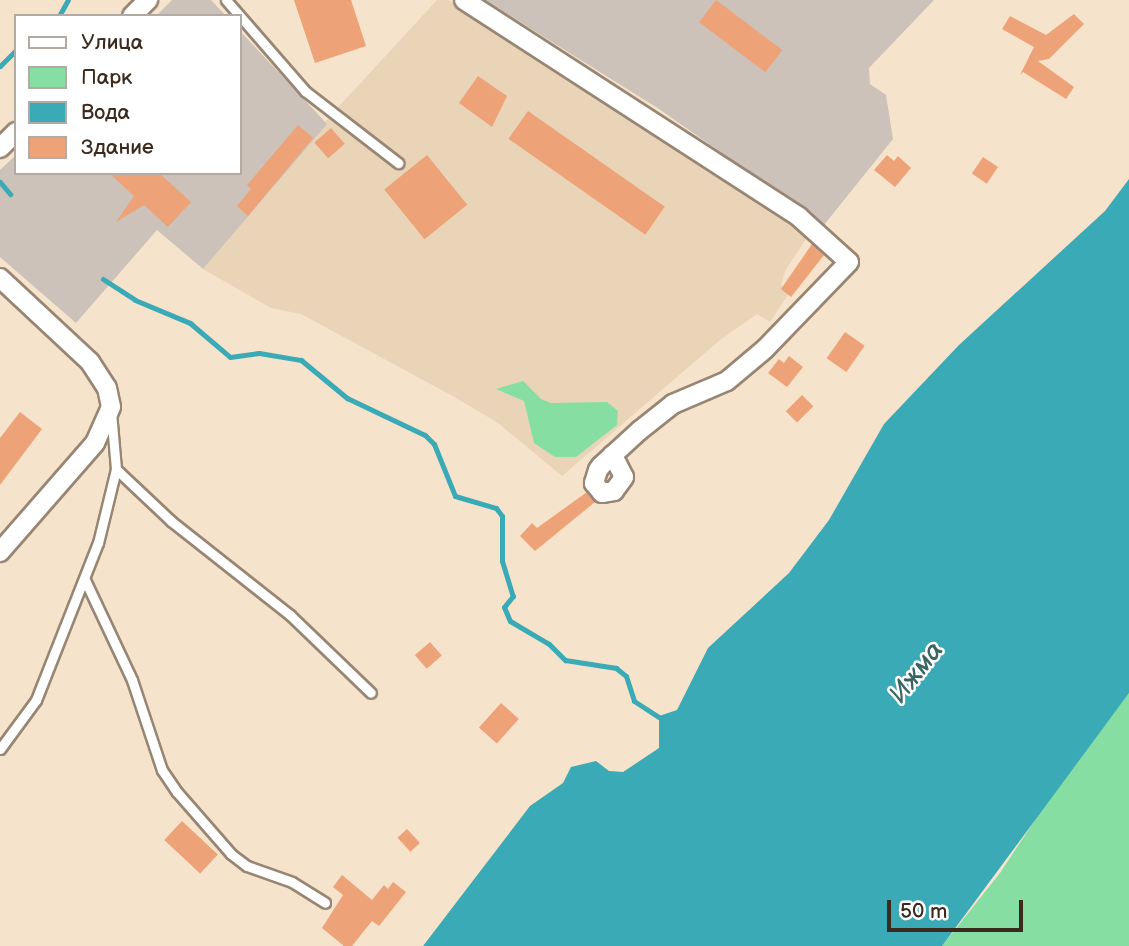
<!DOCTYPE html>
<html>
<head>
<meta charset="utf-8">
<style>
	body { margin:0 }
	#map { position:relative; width:1129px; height:946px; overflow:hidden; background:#f6e3cb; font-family:"Balsamiq Sans",sans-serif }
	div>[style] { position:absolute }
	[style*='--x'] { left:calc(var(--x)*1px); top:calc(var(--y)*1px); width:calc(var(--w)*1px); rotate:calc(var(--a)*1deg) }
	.built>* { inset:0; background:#e9d4b8 }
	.industrial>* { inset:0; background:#ccc2b9 }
	.green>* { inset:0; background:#87dea2 }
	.water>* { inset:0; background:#39aab6 }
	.stream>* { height:5px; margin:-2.5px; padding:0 2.5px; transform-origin:2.5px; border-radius:2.5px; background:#39aab6 }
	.building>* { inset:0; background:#eea277; transform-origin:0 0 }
	.roads { filter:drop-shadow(2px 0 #988674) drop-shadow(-2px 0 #988674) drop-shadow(0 2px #988674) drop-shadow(0 -2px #988674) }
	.service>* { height:9px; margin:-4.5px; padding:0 4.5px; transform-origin:4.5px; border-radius:4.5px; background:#fff }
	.minor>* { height:18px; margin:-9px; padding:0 9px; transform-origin:9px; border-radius:9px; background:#fff }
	span { translate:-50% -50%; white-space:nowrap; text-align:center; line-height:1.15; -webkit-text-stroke:5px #fff; paint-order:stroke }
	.water-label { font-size:26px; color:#3a6462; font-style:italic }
	.legend { position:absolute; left:14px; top:14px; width:228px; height:161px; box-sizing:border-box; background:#fff; border:2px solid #b1aaa5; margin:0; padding:9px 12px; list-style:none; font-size:21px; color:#3b2a1e }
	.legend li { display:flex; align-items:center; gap:14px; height:35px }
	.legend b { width:35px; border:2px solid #b1aaa5 }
	.scale { position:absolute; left:887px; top:900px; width:136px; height:32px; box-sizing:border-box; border:4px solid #3b2a1e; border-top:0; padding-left:9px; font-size:21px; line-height:24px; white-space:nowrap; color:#3b2a1e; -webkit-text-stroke:5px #fff; paint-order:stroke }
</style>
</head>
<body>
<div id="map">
	<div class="built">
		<i style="clip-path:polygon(437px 0,448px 0,810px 233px,785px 271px,781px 285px,790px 292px,770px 322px,757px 314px,720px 340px,562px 476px,498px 423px,458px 399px,301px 314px,271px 308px,203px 269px,331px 115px)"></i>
	</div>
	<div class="industrial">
		<i style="clip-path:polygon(172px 0,211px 0,226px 16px,156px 16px)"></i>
		<i style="clip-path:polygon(485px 0,934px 0,869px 68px,870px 84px,886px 95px,893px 139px,824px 225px,659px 109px)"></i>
		<i style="clip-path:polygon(240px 31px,327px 124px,203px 269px,157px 230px,76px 323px,0 257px,0 170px,16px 155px,16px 173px,240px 173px)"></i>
	</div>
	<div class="green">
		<i style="clip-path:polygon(523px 381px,541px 399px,551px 403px,607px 402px,618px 411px,617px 425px,576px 457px,555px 457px,534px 443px,524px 401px,496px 389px)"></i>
		<i style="clip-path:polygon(1129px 693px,1129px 946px,942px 946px,1000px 873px,1057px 787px)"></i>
	</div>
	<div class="water">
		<i style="clip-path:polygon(1129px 179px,1129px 693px,942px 946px,423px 946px,530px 806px,563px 783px,571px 767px,596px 761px,609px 771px,623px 772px,659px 748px,659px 716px,677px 710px,708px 648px,789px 573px,829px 520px,884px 424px,959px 345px,1105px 211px)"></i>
	</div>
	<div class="stream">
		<i style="--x:59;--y:16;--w:18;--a:-61"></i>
		<i style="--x:0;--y:66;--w:23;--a:-45"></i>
		<i style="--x:0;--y:182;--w:16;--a:50"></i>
		<i style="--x:103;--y:279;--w:38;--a:33"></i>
		<i style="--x:135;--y:300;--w:60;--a:22.7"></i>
		<i style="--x:190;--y:323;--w:52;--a:40.4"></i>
		<i style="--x:230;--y:357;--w:29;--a:-8"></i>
		<i style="--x:259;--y:353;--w:43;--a:9.5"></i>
		<i style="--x:301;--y:360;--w:60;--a:39.6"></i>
		<i style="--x:347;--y:398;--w:86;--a:25.4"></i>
		<i style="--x:425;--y:435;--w:13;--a:45"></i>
		<i style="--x:434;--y:444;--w:56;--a:68"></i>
		<i style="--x:455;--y:496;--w:43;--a:16.3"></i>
		<i style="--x:496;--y:508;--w:10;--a:53"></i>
		<i style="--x:502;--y:516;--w:45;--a:90"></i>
		<i style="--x:502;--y:561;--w:37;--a:73"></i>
		<i style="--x:513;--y:596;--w:14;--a:129"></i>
		<i style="--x:504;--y:607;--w:15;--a:67"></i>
		<i style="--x:510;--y:621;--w:45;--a:30.5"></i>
		<i style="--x:549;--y:644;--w:23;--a:45"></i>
		<i style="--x:565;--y:660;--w:52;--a:8.9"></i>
		<i style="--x:616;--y:668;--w:13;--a:39"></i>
		<i style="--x:626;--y:676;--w:26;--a:72"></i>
		<i style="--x:634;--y:701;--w:37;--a:33"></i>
	</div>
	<div class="building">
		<i style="clip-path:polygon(294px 0,351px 0,366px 46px,315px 63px)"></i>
		<i style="left:716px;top:0;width:83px;height:28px;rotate:37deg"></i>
		<i style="clip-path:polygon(1074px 14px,1084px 24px,1049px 59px,1038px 61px,1074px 87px,1066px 99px,1023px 72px,1020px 75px,1034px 47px,1002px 29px,1010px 16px,1046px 35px)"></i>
		<i style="clip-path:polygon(478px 76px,507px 96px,492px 127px,459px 103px)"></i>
		<i style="left:528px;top:111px;width:167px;height:34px;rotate:35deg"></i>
		<i style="clip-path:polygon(298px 125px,313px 138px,248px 216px,237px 206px,251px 189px,247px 185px)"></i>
		<i style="left:331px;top:128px;width:21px;height:22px;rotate:49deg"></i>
		<i style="left:427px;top:155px;width:64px;height:55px;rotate:51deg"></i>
		<i style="clip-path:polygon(887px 155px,894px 161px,898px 156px,911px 168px,895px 187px,874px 170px)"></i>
		<i style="left:983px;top:157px;width:18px;height:20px;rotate:34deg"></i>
		<i style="clip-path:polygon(109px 173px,159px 173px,191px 202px,168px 227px,144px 205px,116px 222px,134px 196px)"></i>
		<i style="clip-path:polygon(812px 244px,824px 255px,791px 297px,781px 289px)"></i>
		<i style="left:845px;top:332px;width:24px;height:32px;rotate:35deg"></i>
		<i style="clip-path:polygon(789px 356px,803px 367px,787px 387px,768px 373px,779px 359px,784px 363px)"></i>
		<i style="left:802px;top:395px;width:16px;height:23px;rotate:45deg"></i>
		<i style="clip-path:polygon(20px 412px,42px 429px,0 485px,0 438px)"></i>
		<i style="clip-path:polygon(587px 492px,595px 502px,535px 551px,520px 536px,532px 523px,537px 528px)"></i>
		<i style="left:430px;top:642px;width:18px;height:20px;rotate:49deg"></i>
		<i style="left:501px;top:703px;width:24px;height:33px;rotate:42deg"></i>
		<i style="left:182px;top:821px;width:49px;height:26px;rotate:43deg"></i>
		<i style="left:407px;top:829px;width:19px;height:13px;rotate:47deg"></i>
		<i style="clip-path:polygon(342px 875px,372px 900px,384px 885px,388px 889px,393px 882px,406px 892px,379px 926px,372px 921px,352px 946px,344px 946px,322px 928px,343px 895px,333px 887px)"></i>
	</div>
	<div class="roads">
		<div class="service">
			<i style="--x:226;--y:0;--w:121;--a:49"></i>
			<i style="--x:305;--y:91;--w:118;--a:37.7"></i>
			<i style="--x:116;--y:469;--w:76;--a:43.4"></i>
			<i style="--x:171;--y:521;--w:152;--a:38.3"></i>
			<i style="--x:290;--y:615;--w:112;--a:43.9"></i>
			<i style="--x:85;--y:580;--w:110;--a:64.8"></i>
			<i style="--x:132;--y:680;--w:95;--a:71.6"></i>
			<i style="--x:162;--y:770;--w:27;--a:56"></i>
			<i style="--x:177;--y:792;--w:82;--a:48.9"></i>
			<i style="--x:231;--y:854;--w:20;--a:37"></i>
			<i style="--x:247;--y:866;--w:48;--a:19.6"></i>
			<i style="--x:292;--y:882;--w:39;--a:32"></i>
			<i style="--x:0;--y:749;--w:61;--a:-53.7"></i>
			<i style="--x:36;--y:700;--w:169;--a:-68.5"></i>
			<i style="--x:98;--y:543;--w:76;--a:-76.3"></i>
			<i style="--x:116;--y:469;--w:57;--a:-95"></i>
		</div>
		<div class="minor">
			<i style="--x:464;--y:0;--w:399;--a:32.9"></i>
			<i style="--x:799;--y:217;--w:67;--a:42"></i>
			<i style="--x:849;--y:262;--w:121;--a:134"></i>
			<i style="--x:765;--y:349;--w:50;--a:139.9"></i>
			<i style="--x:727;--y:381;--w:59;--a:156.9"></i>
			<i style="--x:673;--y:404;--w:43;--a:141.5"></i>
			<i style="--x:639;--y:431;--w:52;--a:137.4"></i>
			<i style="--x:601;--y:466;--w:5;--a:127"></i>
			<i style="--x:598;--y:470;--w:14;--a:107"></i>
			<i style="--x:594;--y:483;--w:13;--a:51"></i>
			<i style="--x:602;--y:493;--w:12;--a:-9"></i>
			<i style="--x:614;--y:491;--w:17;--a:-54"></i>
			<i style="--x:624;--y:477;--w:25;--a:-117"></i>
			<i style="--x:132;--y:16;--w:23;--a:-45"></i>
			<i style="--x:0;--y:148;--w:23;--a:-45"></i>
			<i style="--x:0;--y:278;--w:123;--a:43"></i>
			<i style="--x:90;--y:362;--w:31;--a:57"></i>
			<i style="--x:107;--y:388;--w:19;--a:78"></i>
			<i style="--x:111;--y:407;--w:39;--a:114"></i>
			<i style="--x:95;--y:443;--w:145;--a:131.1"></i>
		</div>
	</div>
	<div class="water-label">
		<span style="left:917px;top:673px;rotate:-52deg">Ижма</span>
	</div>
	<ul class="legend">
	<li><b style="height:9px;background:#fff"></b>Улица</li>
	<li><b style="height:19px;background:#87dea2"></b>Парк</li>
	<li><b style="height:19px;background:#39aab6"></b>Вода</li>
	<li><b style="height:19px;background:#eea277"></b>Здание</li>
	</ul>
	<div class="scale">50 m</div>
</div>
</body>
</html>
